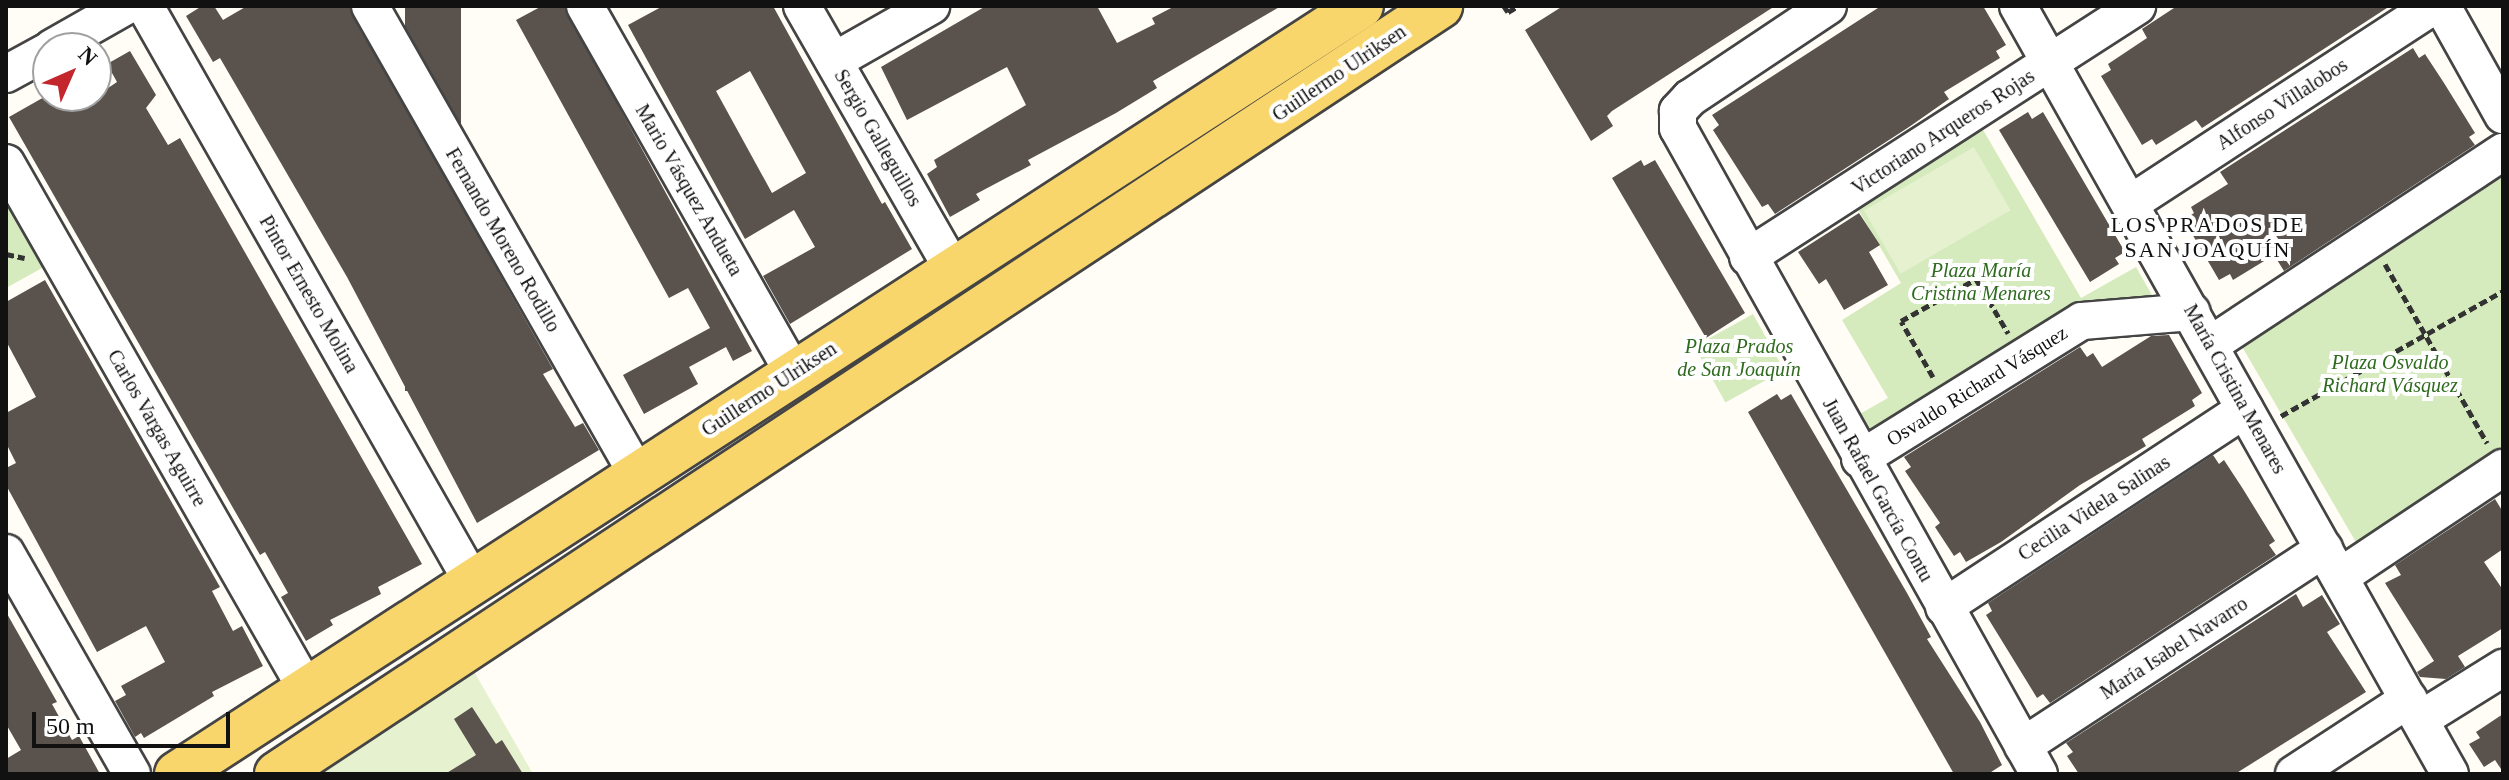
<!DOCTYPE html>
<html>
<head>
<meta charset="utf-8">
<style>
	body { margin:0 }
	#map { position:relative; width:2509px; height:780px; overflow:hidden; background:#fffdf5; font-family:"Times New Roman",serif }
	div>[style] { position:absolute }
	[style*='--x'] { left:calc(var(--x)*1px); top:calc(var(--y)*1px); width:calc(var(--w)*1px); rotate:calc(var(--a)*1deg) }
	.green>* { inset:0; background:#d5ebbd; transform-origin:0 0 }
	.pitch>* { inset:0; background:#e6f2cf; transform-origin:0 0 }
	.building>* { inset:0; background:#5a524d; transform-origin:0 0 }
	.path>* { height:5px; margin-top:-2.5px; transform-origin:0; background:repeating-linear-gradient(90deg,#333 0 8px,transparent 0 12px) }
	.roads { filter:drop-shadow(2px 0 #444) drop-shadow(-2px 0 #444) drop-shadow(0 2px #444) drop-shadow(0 -2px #444) }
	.minor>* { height:36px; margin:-18px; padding:0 18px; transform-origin:18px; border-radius:18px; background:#fff }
	.major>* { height:44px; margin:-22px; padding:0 22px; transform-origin:22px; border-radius:22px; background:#f9d66b }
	span { translate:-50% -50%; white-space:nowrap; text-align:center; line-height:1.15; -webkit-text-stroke:8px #fff; paint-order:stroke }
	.street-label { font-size:20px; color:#111 }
	.park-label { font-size:20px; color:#2f6b1f; font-style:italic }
	.neighbourhood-label { font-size:22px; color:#111; letter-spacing:2px }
	.frame { position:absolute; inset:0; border:8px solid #111; pointer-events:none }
	.north { position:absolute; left:32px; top:32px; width:80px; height:80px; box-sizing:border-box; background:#fff; border:2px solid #a0a0a0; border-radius:50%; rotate:45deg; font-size:22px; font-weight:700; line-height:32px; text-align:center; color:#111 }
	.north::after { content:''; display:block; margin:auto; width:28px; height:36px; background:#c4262e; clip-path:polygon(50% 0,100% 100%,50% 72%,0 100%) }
	.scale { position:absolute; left:32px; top:712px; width:198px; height:36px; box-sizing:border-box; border:4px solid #111; border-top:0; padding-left:10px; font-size:24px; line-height:28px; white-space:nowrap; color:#111; -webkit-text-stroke:6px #fff; paint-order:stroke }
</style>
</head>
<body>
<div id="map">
	<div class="green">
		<i style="clip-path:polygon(1979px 123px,2081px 298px,2136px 267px,2156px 302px,1871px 437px,1858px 415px,1888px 398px,1842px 320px,1901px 283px,1855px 204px)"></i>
		<i style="clip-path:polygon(2503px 168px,2503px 457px,2360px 549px,2237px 338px)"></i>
		<i style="clip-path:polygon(6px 186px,51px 263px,6px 288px)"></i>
		<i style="left:1753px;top:314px;width:64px;height:67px;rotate:61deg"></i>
	</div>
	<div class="pitch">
		<i style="left:1974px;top:147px;width:73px;height:127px;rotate:60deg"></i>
		<i style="clip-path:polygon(472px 668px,533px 774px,308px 774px)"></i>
	</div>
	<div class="building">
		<i style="clip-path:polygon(202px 6px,214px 6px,223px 20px,247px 6px,349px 6px,553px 369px,543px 374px,575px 427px,583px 423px,599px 450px,477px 523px,347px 277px,220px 58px,213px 62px,186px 16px)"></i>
		<i style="left:405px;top:6px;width:56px;height:385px"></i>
		<i style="clip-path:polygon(542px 6px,564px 6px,752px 351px,733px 361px,726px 347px,689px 367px,698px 384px,644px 414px,623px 375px,710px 328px,688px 288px,669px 298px,516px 20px)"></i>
		<i style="clip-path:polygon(evenodd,663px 6px,773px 6px,882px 204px,885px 202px,912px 249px,790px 324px,763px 276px,815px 247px,794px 210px,745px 239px,628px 25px,663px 6px,750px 71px,806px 173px,772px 193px,716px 91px,750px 71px)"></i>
		<i style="clip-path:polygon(986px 6px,1097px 6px,1117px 43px,1155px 24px,1152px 18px,1175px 6px,1281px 6px,1153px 81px,1157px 88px,1116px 113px,1028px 160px,1031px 165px,976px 194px,980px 200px,950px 217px,927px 174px,937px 167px,934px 160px,1026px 105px,1007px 67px,907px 120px,881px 67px)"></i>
		<i style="clip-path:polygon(1563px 6px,1775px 6px,1612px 111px,1607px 116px,1613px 126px,1591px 141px,1525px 30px)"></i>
		<i style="clip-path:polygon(1881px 6px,1983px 6px,2006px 45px,1996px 51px,2000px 58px,1944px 92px,1949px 99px,1909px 127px,1775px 214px,1768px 204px,1762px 207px,1713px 130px,1719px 125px,1712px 115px)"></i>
		<i style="clip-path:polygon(2177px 6px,2390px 6px,2202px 128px,2196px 120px,2156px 145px,2152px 139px,2142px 145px,2101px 76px,2111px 70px,2108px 64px,2147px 38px,2142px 29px)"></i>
		<i style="clip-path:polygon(2413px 48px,2419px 58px,2425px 54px,2444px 83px,2475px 133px,2469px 137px,2475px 145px,2284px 271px,2274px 255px,2233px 280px,2230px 274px,2219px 280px,2184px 220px,2194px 213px,2191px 207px,2228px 184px,2220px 172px)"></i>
		<i style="clip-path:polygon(130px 51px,156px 95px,146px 108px,168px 145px,180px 138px,422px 564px,378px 587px,381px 594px,330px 620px,333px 625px,306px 641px,281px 597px,288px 593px,265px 552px,260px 555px,9px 117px,46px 96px,96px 96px,117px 82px,107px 64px)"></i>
		<i style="clip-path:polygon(2028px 112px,2032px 119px,2043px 112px,2125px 252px,2115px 258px,2119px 264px,2090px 282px,1999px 130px)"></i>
		<i style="clip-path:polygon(1641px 160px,1644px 166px,1655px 160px,1745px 313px,1706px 338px,1612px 178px)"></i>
		<i style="clip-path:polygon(1859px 213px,1880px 245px,1869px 252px,1888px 285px,1844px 310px,1826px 279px,1819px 284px,1798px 252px)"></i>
		<i style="clip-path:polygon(45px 280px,220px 587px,212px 591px,233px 631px,242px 626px,263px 666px,212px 692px,214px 696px,144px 738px,141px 733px,135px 737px,115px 701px,126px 695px,121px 686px,165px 662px,146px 626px,97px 652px,6px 485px,6px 468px,16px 463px,6px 443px,6px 413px,36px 397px,6px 341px,6px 302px)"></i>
		<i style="clip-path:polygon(2169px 335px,2202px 393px,2192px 400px,2195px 406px,2142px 439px,2146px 446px,2080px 485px,2001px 542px,1966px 562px,1960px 552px,1954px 556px,1935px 527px,1940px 523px,1905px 471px,1911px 467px,1904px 457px,2080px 347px,2087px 357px,2093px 353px,2102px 367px,2151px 336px)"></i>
		<i style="clip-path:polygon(1777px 394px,1781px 400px,1791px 394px,1907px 593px,1931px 637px,1927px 639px,1980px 722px,2002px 765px,1988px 774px,1954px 774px,1748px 412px)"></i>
		<i style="clip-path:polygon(2213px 455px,2219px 464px,2224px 460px,2243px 489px,2275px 541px,2269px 545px,2276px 555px,2050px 703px,2043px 694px,2037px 698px,1986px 615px,1992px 611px,1988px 603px)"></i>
		<i style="clip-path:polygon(2495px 499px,2503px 512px,2503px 549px,2484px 562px,2503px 590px,2503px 628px,2458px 656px,2465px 667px,2446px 679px,2420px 677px,2417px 672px,2434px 661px,2385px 583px,2401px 575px,2395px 565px)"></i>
		<i style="clip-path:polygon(2296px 594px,2303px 607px,2322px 595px,2340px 624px,2327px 632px,2366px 692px,2235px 774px,2079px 774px,2067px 756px,2073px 752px,2066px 743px)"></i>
		<i style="clip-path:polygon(6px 612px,57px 702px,52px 704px,72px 740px,79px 736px,100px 774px,6px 774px,6px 759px,21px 750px,6px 724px)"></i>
		<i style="clip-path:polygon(472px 707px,496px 744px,502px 740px,523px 774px,445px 774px,476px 755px,454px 719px)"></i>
		<i style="clip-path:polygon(2503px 714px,2503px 772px,2495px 760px,2484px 767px,2469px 744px,2480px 738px,2476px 732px)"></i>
	</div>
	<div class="path">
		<i style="--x:1504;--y:6;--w:7;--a:56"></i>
		<i style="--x:1508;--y:12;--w:12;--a:-31"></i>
		<i style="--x:6;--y:254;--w:19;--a:12"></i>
		<i style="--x:2385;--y:264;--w:206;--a:60.3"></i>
		<i style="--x:1933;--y:377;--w:64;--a:-119.7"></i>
		<i style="--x:1901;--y:321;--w:86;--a:-29.2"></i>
		<i style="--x:1976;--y:279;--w:63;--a:59.3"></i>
		<i style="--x:2281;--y:416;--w:255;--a:-29.4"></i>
	</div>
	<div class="roads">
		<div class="minor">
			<i style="--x:145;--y:6;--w:664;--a:60.38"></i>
			<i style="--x:370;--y:6;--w:539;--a:60.29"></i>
			<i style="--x:585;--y:6;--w:423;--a:60.4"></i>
			<i style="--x:802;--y:6;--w:304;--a:60.2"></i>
			<i style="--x:1828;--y:6;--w:166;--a:146.3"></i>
			<i style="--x:1690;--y:98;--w:18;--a:133"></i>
			<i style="--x:1678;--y:111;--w:17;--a:90"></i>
			<i style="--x:1678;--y:128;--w:740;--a:60.8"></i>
			<i style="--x:2018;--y:6;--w:881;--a:60.64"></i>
			<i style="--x:2442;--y:6;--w:125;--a:60.8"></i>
			<i style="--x:52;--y:48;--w:85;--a:-29.6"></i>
			<i style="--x:834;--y:61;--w:112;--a:-29.6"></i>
			<i style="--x:6;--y:74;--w:48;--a:-28.7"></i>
			<i style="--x:6;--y:163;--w:609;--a:60.28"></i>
			<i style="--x:2131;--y:203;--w:361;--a:-33.1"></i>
			<i style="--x:1748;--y:257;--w:463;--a:-32.8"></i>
			<i style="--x:2210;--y:345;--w:351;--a:-33.4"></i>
			<i style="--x:1860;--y:459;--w:261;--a:-31.9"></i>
			<i style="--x:2082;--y:321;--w:110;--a:-4.7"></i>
			<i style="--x:6;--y:553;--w:254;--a:60.3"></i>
			<i style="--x:2341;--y:576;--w:195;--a:-33.7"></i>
			<i style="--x:1944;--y:607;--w:360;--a:-33.3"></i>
			<i style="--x:2421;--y:719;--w:97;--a:-31.9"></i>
			<i style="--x:2023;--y:746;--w:360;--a:-33.2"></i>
			<i style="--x:2294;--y:774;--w:137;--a:-33.1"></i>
		</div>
		<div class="major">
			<i style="--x:177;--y:774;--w:1411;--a:-32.97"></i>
			<i style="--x:277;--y:774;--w:1394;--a:-33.44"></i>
		</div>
	</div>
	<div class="street-label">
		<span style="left:1339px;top:73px;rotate:-34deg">Guillermo Ulriksen</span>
		<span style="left:2282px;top:104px;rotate:-33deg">Alfonso Villalobos</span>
		<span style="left:1943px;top:132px;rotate:-33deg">Victoriano Arqueros Rojas</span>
		<span style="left:878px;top:138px;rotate:60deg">Sergio Galleguillos</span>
		<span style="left:689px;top:190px;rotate:60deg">Mario Vásquez Andueta</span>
		<span style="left:503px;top:240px;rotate:60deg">Fernando Moreno Rodillo</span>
		<span style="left:309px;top:294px;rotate:60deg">Pintor Ernesto Molina</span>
		<span style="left:1977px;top:386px;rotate:-32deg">Osvaldo Richard Vásquez</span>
		<span style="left:769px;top:389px;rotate:-33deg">Guillermo Ulriksen</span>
		<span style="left:2235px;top:389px;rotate:61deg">María Cristina Menares</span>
		<span style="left:157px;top:428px;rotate:60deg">Carlos Vargas Aguirre</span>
		<span style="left:1878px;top:490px;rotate:61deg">Juan Rafael García Contu</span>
		<span style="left:2094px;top:508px;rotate:-33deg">Cecilia Videla Salinas</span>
		<span style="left:2174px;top:648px;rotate:-33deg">María Isabel Navarro</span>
	</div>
	<div class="park-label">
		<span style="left:1981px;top:282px">Plaza María<br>Cristina Menares</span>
		<span style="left:1739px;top:358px">Plaza Prados<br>de San Joaquín</span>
		<span style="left:2390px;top:374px">Plaza Osvaldo<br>Richard Vásquez</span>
	</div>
	<div class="neighbourhood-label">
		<span style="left:2208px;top:237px">LOS PRADOS DE<br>SAN JOAQUÍN</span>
	</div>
	<div class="frame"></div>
	<div class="north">N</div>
	<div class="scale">50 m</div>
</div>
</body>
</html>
